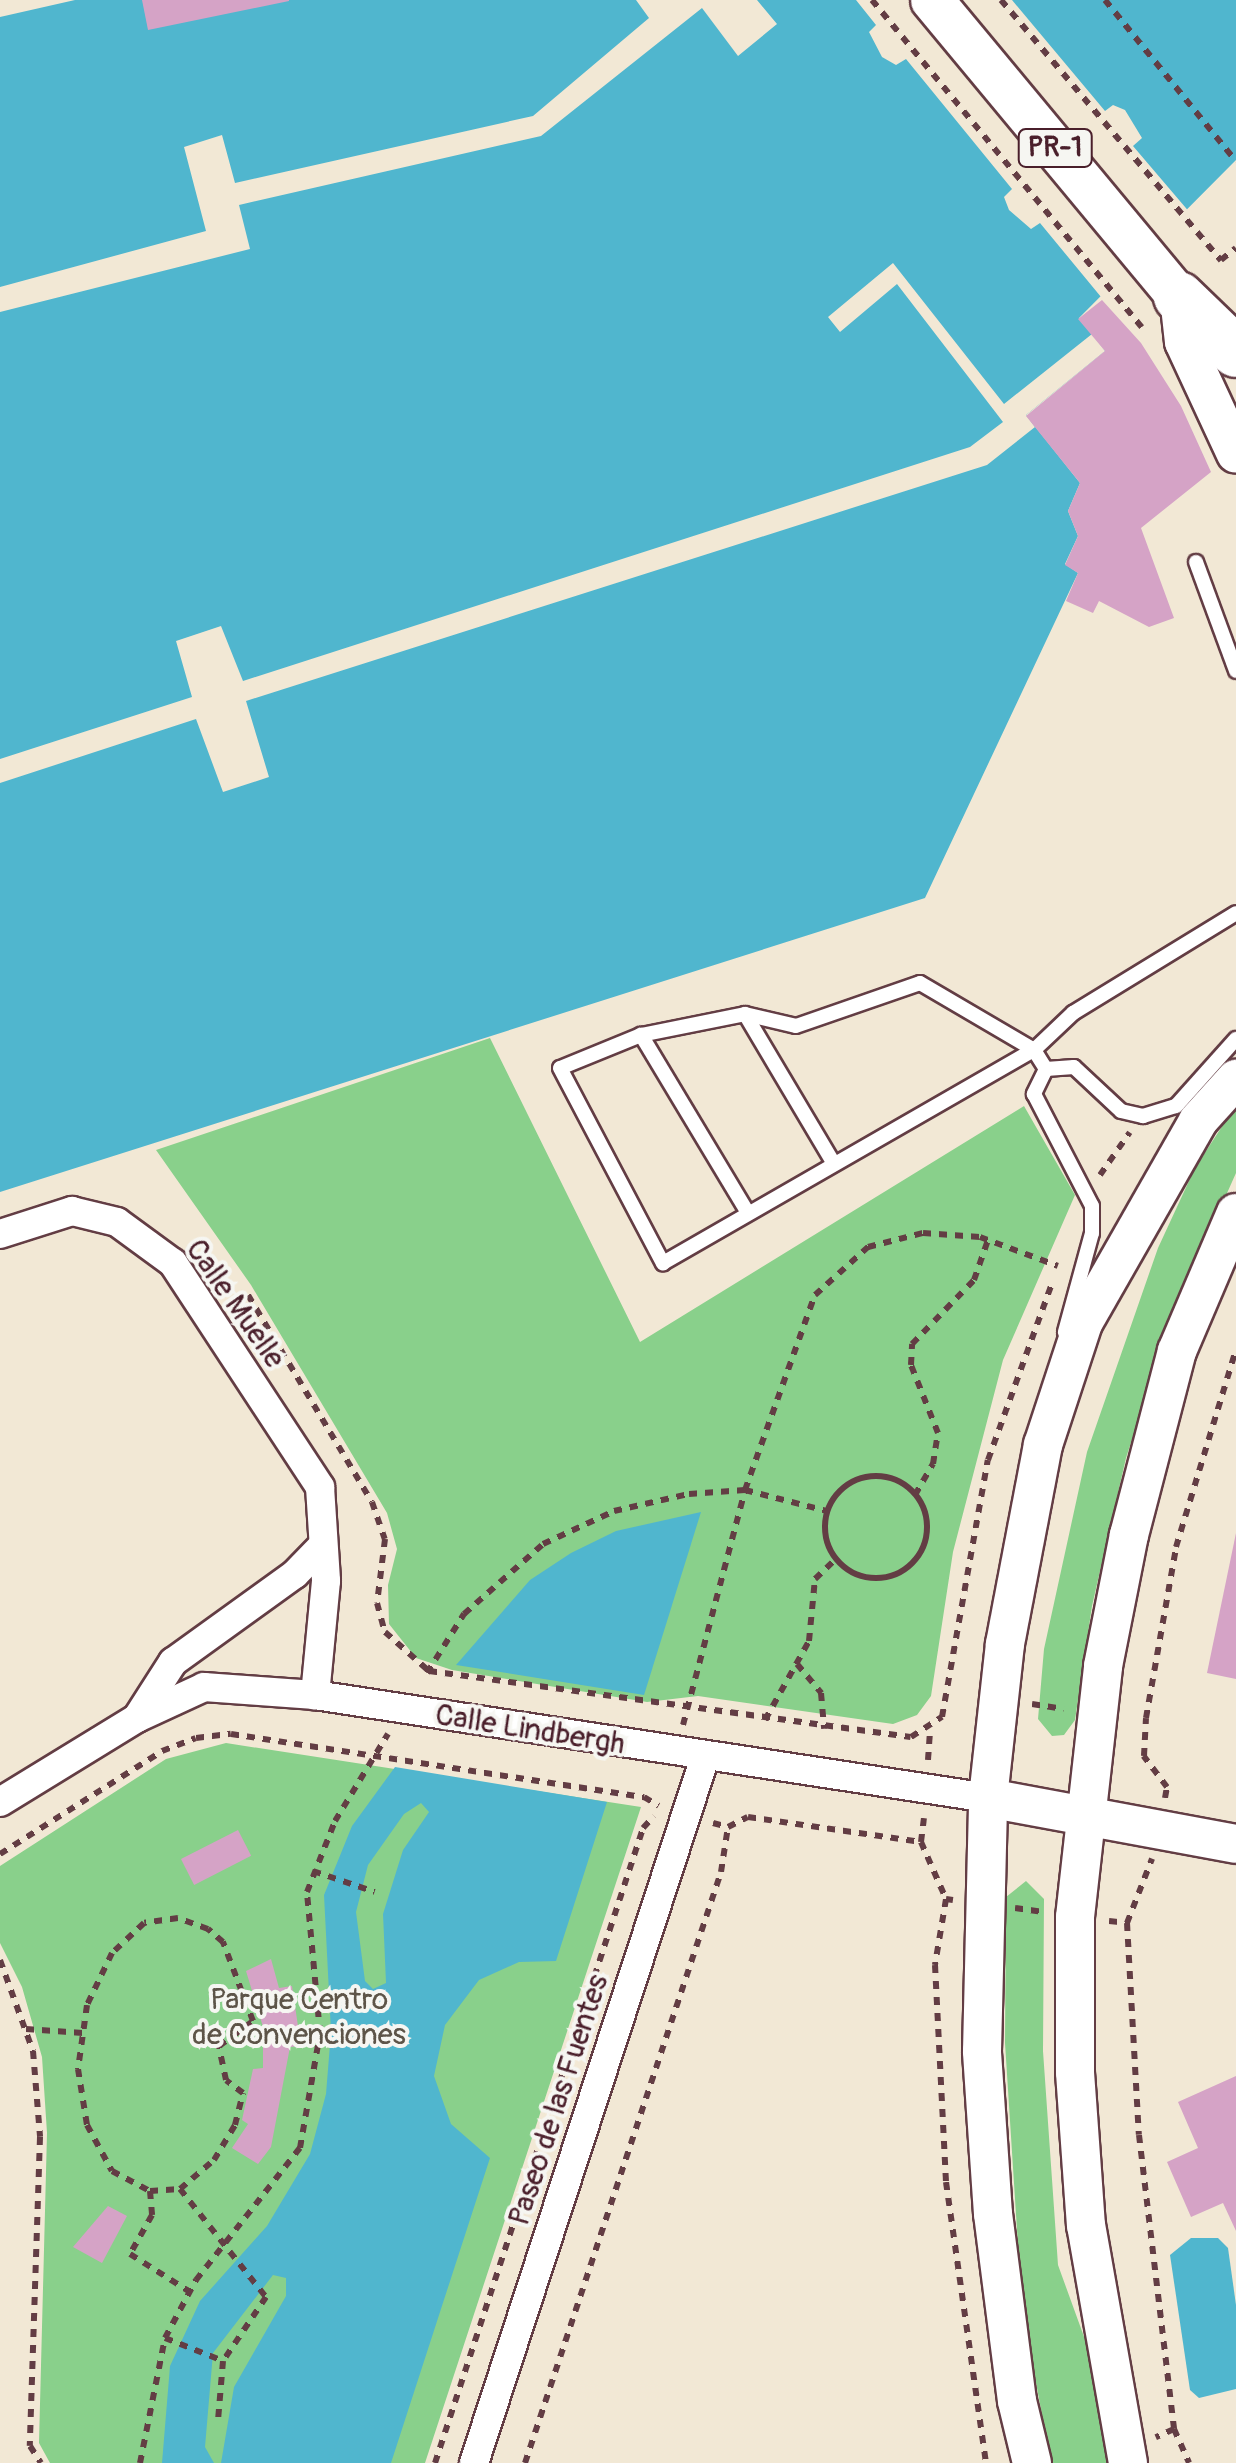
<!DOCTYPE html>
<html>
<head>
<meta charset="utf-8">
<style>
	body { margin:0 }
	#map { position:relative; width:1236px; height:2463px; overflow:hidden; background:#f2e8d5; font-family:Pangolin,sans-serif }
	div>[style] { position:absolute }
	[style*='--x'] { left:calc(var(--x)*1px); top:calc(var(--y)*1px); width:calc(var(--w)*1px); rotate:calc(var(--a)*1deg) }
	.green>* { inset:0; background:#89d08b }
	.water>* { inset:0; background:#50b6ce }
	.pier>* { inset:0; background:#f2e8d5 }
	.building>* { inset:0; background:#d5a3c6; transform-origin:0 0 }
	.path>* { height:6px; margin-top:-3px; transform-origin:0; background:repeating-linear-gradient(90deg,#633d44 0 8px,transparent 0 16px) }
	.path>.ring { margin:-3px; padding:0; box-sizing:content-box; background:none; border:6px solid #633d44; border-radius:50% }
	.roads { filter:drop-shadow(2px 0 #633d44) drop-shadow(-2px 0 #633d44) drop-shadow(0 2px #633d44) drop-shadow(0 -2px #633d44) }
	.lane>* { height:14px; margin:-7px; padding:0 7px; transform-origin:7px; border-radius:7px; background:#fff }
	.street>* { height:28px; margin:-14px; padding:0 14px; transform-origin:14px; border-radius:14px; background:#fff }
	.secondary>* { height:38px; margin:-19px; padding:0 19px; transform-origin:19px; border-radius:19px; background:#fff }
	.primary>* { height:42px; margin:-21px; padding:0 21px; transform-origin:21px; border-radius:21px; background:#fff }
	.highway>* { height:50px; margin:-25px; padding:0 25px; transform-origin:25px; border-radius:25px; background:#fff }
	span { translate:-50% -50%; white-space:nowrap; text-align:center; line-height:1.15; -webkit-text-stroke:8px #f6f6f2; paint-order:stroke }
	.shield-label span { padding:2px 8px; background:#f6f6f2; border:2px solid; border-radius:8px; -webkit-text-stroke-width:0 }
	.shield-label { font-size:28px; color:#4a1f2b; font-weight:700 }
	.street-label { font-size:30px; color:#4a1f2b }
	.park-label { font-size:30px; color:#5d5448 }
</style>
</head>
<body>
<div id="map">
	<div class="green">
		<i style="clip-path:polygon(490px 1038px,640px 1342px,1024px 1106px,1075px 1195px,1003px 1360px,953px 1552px,931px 1696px,917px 1715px,893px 1724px,698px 1696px,647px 1702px,452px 1670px,416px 1658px,389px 1624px,388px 1585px,397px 1549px,387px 1513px,251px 1285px,156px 1150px)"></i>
		<i style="clip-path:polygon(1236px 1105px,1236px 1173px,1170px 1321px,1126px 1458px,1092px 1606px,1075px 1720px,1064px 1735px,1052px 1736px,1038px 1719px,1044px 1649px,1087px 1452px,1158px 1248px,1195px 1168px)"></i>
		<i style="clip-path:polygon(226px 1743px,641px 1807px,425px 2463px,50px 2463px,39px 2443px,47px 2133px,42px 2057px,22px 1987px,0 1943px,0 1866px,166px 1759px)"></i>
		<i style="clip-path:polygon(1026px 1881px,1044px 1899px,1043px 2051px,1058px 2265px,1087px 2345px,1108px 2463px,1051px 2463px,1034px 2372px,1019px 2261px,1005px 2043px,1006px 1897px)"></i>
	</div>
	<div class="water">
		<i style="clip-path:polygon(0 0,1236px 0,1236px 160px,1079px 318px,1105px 351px,1026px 415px,1080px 483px,1068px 511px,1078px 536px,1065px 564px,1078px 573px,925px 898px,0 1192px)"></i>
		<i style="clip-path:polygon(701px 1512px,644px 1695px,456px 1665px,530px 1580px,571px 1553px,616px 1531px)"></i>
		<i style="clip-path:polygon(evenodd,395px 1767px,607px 1802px,556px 1961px,519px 1962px,479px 1980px,445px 2025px,434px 2076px,451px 2124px,490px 2158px,391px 2463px,221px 2463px,234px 2387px,286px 2296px,286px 2278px,273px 2275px,213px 2353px,205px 2447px,214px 2463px,162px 2463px,170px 2366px,200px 2301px,267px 2226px,310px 2154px,326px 2094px,331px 2032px,324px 1895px,352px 1826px,395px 1767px,421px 1803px,429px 1812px,403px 1850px,383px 1914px,386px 1983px,373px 1989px,365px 1981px,356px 1912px,368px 1865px,404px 1814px,421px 1803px)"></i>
		<i style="clip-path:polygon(1191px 2238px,1218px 2238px,1228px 2248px,1236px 2305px,1236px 2389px,1199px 2398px,1190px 2390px,1170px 2255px)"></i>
	</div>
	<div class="pier">
		<i style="clip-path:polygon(0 0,75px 0,0 17px)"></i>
		<i style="clip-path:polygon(636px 0,757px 0,777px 24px,738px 56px,702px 8px,541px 136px,239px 205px,250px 249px,0 312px,0 287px,206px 231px,184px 147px,222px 135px,235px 183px,533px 116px,649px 18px)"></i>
		<i style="clip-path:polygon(856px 0,1012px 0,1105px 111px,1113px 105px,1125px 110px,1142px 138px,1133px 146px,1191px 214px,1106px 303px,1040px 223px,1031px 229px,1009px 210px,1004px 197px,1012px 189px,906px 59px,896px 65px,882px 57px,869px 32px,876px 25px)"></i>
		<i style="clip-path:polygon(893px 263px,1004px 404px,1092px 334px,1105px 351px,1026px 415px,1035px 427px,987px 465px,246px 701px,269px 777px,223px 792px,196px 719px,0 783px,0 759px,192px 697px,176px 641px,221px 626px,243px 681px,970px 447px,1003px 422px,897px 284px,840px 332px,828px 317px)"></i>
	</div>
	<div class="building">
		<i style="clip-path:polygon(142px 0,289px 0,289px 1px,148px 30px)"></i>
		<i style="clip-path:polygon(1102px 300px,1141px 343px,1181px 406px,1211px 472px,1141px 528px,1174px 618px,1149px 627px,1099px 601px,1093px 613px,1066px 601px,1078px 573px,1065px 565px,1078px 536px,1068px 511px,1080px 483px,1026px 416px,1105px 351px,1078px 319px)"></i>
		<i style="clip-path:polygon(1236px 1533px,1236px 1679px,1207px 1673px)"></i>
		<i style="left:238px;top:1830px;width:29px;height:64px;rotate:63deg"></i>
		<i style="clip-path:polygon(271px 1959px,279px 1988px,292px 1986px,301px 2046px,290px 2047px,271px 2147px,258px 2164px,232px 2148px,248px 2124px,242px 2120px,253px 2069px,263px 2068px,263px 2027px,246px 1971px)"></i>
		<i style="clip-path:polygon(1236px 2076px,1236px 2231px,1223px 2203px,1191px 2217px,1167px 2162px,1198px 2148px,1178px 2102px)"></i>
		<i style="clip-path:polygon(108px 2206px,127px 2216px,102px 2263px,73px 2247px)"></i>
	</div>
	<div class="path">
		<i style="--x:872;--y:0;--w:424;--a:50.5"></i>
		<i style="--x:1001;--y:0;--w:341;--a:49.8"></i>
		<i style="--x:1221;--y:260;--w:19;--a:-39"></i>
		<i style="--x:1105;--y:0;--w:208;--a:50.9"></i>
		<i style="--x:1100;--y:1175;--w:52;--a:-55.1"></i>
		<i style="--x:248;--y:1295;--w:241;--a:59.1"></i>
		<i style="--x:372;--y:1502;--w:39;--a:71"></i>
		<i style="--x:385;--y:1539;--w:64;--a:97.1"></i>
		<i style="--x:377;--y:1603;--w:30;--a:75"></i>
		<i style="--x:385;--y:1632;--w:59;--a:41.6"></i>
		<i style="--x:429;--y:1671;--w:486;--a:7.8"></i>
		<i style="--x:911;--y:1737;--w:37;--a:-33"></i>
		<i style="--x:942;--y:1717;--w:261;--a:-79.9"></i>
		<i style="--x:988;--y:1460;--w:188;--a:-70.1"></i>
		<i class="ring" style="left:825px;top:1476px;width:96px;height:96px"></i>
		<i style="--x:915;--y:1495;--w:36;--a:-60"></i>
		<i style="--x:933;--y:1464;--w:31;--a:-81"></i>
		<i style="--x:938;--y:1433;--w:73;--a:-111.7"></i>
		<i style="--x:911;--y:1365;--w:21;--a:-87"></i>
		<i style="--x:912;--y:1344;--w:89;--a:-45.9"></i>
		<i style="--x:974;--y:1280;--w:42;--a:-70.7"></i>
		<i style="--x:797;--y:1664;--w:38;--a:50"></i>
		<i style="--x:821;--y:1693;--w:36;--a:85"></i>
		<i style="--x:427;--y:1673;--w:70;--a:-57.9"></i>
		<i style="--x:464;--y:1614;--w:106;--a:-41.5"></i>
		<i style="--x:543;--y:1544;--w:78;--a:-24.9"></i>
		<i style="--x:614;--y:1511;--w:77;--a:-12.8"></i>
		<i style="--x:689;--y:1494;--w:56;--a:-4.1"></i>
		<i style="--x:745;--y:1490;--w:85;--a:14.4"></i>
		<i style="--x:1032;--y:1704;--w:32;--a:9"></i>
		<i style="--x:765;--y:1720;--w:90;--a:-60.9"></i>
		<i style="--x:809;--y:1641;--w:62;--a:-84.5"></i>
		<i style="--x:815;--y:1579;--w:29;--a:-44"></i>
		<i style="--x:683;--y:1725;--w:243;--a:-75.2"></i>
		<i style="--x:745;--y:1490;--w:207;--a:-70.3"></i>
		<i style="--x:815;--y:1295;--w:72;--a:-42.2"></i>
		<i style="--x:868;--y:1247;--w:57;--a:-14.3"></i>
		<i style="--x:923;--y:1233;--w:57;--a:4"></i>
		<i style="--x:980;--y:1237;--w:83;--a:20.4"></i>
		<i style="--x:928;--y:1760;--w:31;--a:-86"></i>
		<i style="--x:1165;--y:1798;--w:11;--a:-80"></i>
		<i style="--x:1167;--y:1787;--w:39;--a:-127"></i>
		<i style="--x:1144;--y:1756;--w:38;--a:-87"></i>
		<i style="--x:1146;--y:1718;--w:174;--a:-80"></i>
		<i style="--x:1176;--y:1547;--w:207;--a:-73.1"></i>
		<i style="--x:713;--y:1823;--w:16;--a:15"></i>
		<i style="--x:728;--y:1827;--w:22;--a:-27"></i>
		<i style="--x:748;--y:1817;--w:175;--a:8.2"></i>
		<i style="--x:921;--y:1842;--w:24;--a:-83"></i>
		<i style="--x:921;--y:1842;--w:62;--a:66.3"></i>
		<i style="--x:946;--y:1899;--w:7;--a:8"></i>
		<i style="--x:0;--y:1854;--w:192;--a:-32.4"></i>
		<i style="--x:162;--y:1751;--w:36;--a:-21"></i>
		<i style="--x:196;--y:1738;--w:35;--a:-7"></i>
		<i style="--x:231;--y:1734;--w:418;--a:8.7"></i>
		<i style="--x:644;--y:1797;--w:17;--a:31"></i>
		<i style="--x:313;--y:1871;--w:65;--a:18.7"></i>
		<i style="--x:946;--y:1899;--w:67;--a:99.5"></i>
		<i style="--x:935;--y:1965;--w:217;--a:87.1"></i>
		<i style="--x:946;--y:2182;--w:284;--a:81.9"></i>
		<i style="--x:1015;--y:1908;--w:27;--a:8"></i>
		<i style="--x:1109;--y:1921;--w:18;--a:6"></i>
		<i style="--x:1127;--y:1923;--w:69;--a:-68.7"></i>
		<i style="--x:1127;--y:1923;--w:212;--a:86.8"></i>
		<i style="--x:1139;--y:2135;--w:296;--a:83.2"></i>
		<i style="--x:1174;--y:2429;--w:20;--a:156"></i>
		<i style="--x:0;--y:1960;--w:97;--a:70.1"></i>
		<i style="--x:33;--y:2051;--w:86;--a:85.3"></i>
		<i style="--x:40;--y:2137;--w:309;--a:91.9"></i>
		<i style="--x:30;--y:2446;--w:20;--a:57"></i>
		<i style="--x:26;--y:2029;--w:57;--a:4"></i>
		<i style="--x:180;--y:2189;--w:45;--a:-40.5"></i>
		<i style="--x:214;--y:2160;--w:41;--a:-59"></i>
		<i style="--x:235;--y:2125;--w:33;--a:-76"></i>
		<i style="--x:243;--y:2093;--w:21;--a:-143"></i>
		<i style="--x:226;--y:2080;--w:35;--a:-102"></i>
		<i style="--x:219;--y:2046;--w:42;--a:-36.3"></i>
		<i style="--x:253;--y:2021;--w:85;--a:-110.8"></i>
		<i style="--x:223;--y:1942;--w:20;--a:-139"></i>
		<i style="--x:208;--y:1929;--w:32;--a:-160"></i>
		<i style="--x:178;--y:1918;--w:34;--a:172"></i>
		<i style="--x:144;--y:1923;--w:44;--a:136.8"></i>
		<i style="--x:112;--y:1953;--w:58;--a:115.7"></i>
		<i style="--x:87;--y:2005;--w:65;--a:98"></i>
		<i style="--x:78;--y:2069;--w:57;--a:80.9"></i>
		<i style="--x:87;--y:2125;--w:52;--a:61.5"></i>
		<i style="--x:112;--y:2171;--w:43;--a:27.8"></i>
		<i style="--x:150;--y:2191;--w:30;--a:-4"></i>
		<i style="--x:180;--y:2189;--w:138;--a:51.5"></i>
		<i style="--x:266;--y:2297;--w:77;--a:123.9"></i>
		<i style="--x:223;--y:2361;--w:60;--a:94.8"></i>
		<i style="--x:150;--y:2191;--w:24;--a:85"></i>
		<i style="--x:152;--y:2215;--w:45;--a:119.4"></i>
		<i style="--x:130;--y:2254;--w:71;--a:32.3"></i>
		<i style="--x:165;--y:2338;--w:62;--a:21.6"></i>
		<i style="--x:1174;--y:2429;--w:37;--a:66"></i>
		<i style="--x:140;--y:2463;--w:127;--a:-78.7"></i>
		<i style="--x:165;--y:2338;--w:66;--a:-61.9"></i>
		<i style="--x:196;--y:2280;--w:168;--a:-51.8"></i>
		<i style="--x:300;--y:2148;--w:117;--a:-80.1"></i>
		<i style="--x:320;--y:2033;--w:142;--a:-95.3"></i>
		<i style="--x:307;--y:1892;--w:76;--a:-68.5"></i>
		<i style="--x:335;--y:1821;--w:102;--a:-58.7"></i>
		<i style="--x:435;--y:2463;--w:668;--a:-71.86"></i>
		<i style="--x:643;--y:1828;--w:16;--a:-47"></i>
		<i style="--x:525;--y:2463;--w:623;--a:-71.65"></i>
		<i style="--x:721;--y:1872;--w:46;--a:-81.2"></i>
	</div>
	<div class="roads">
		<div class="lane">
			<i style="--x:1196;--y:562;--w:116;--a:69.8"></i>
			<i style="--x:745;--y:1014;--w:172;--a:59.3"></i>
			<i style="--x:641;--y:1035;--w:106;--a:-11.4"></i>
			<i style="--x:745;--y:1014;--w:52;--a:13.2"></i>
			<i style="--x:796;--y:1026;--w:131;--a:-19.1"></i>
			<i style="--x:920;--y:983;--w:132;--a:30.4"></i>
			<i style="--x:1034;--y:1050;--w:22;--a:58"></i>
			<i style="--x:1046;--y:1069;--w:28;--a:116"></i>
			<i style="--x:1034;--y:1094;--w:126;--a:62.6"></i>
			<i style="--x:1092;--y:1206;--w:27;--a:90"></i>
			<i style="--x:1092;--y:1233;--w:103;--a:105.3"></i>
			<i style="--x:1046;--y:1069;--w:28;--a:-4"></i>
			<i style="--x:1074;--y:1067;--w:64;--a:43.1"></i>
			<i style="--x:1121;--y:1111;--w:23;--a:13"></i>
			<i style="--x:1143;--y:1116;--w:34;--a:-17"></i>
			<i style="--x:1176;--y:1106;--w:90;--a:-48.2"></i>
			<i style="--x:748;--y:1213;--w:208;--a:-121"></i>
			<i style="--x:641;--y:1035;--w:87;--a:157.8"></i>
			<i style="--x:560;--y:1068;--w:221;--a:62.2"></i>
			<i style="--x:663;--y:1263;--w:428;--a:-29.9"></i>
			<i style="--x:1034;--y:1050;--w:54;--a:-43.5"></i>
			<i style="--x:1073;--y:1013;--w:191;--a:-31.5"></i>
		</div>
		<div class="street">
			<i style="--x:0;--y:1234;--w:76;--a:-17.7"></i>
			<i style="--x:72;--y:1211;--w:46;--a:13.7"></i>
			<i style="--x:117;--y:1222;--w:69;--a:36.2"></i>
			<i style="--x:173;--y:1263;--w:268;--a:56.7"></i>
			<i style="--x:320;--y:1487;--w:94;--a:86.3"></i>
			<i style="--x:326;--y:1581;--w:115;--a:95.5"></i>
			<i style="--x:137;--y:1718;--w:67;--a:-57.3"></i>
			<i style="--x:173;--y:1662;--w:150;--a:-35.8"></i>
			<i style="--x:295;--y:1574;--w:36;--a:-46"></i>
			<i style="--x:0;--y:1802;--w:161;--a:-31.5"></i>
			<i style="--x:137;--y:1718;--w:74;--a:-24.8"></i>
			<i style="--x:204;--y:1687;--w:111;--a:4.1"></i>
			<i style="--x:315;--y:1695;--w:681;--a:8.7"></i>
			<i style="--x:474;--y:2463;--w:743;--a:-71.88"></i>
		</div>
		<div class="secondary">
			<i style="--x:1179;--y:297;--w:45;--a:83.7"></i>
			<i style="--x:1184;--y:342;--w:123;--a:65.1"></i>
			<i style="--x:988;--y:1798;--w:252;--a:10.5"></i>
			<i style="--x:1032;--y:2463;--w:64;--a:-103.6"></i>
			<i style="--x:1017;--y:2401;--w:189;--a:-97.3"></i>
			<i style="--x:993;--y:2214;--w:163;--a:-93.9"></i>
			<i style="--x:982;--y:2051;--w:253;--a:-88.6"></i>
			<i style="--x:988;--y:1798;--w:155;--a:-83.7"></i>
			<i style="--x:1005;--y:1644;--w:203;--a:-79.2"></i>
			<i style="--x:1043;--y:1445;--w:128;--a:-71.8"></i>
			<i style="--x:1083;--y:1323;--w:232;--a:-60.3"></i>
			<i style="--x:1198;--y:1121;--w:57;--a:-47.9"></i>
			<i style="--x:1128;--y:2463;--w:241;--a:-100"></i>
			<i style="--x:1086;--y:2226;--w:154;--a:-94.1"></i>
			<i style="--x:1075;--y:2072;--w:155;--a:-90"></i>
			<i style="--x:1075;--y:1917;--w:253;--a:-83.6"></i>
			<i style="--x:1103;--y:1666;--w:134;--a:-78.8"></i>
			<i style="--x:1129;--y:1535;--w:190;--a:-75.4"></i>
			<i style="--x:1177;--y:1351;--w:150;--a:-66.9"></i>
		</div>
		<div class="primary">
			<i style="--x:932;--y:0;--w:386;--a:50.3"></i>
		</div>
		<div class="highway">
			<i style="--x:1179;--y:297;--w:79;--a:44"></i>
		</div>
	</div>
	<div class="shield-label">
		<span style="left:1055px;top:148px">PR-1</span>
	</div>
	<div class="street-label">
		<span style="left:235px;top:1304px;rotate:55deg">Calle Muelle</span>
		<span style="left:530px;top:1730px;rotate:9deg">Calle Lindbergh</span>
		<span style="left:559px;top:2100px;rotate:-72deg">Paseo de las Fuentes</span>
	</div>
	<div class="park-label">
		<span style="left:299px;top:2017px">Parque Centro<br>de Convenciones</span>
	</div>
</div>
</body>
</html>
